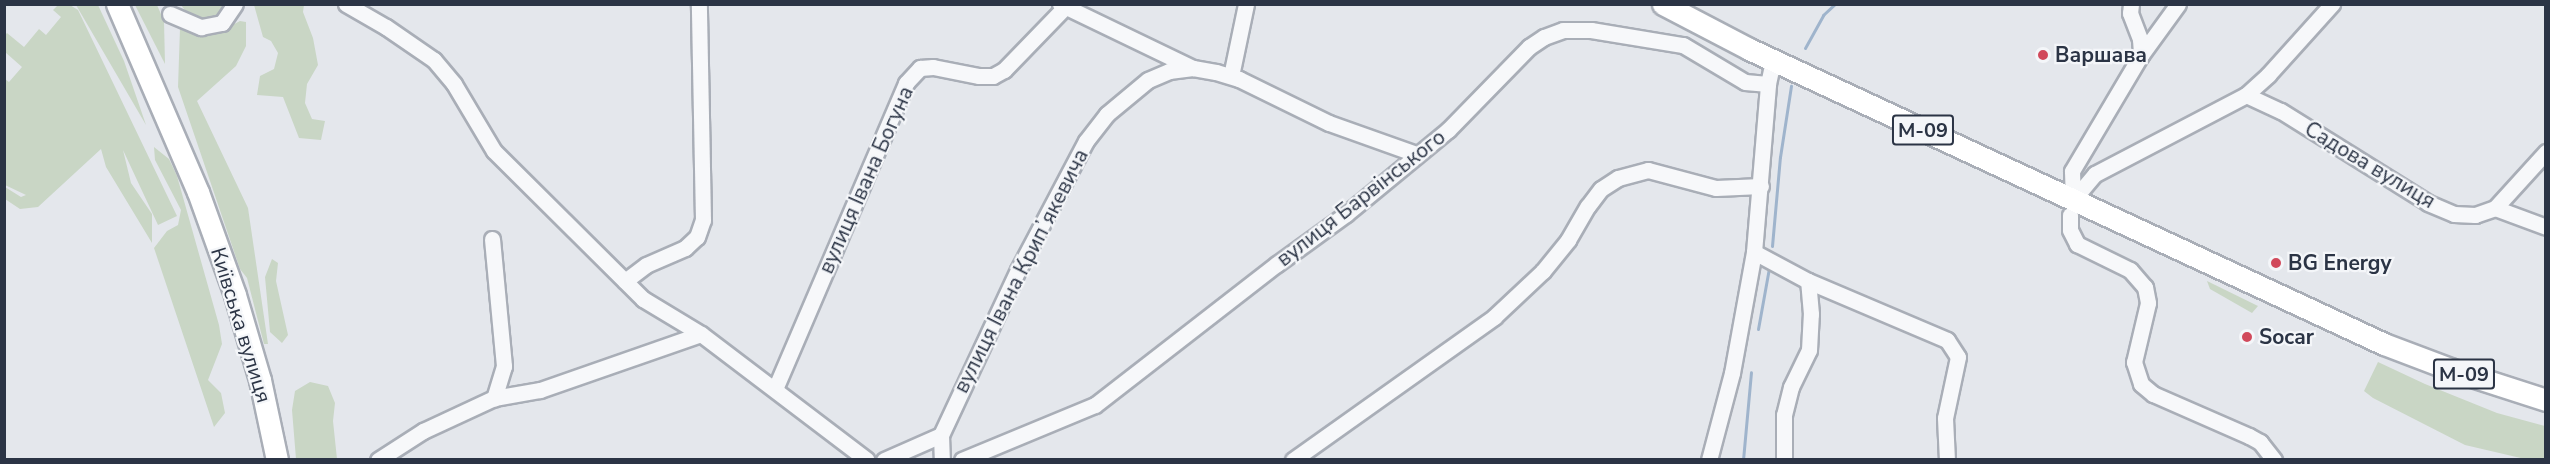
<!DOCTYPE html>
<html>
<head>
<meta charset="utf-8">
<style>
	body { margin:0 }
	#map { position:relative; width:2550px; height:464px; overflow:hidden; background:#e4e7ec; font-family:"Nunito Sans",sans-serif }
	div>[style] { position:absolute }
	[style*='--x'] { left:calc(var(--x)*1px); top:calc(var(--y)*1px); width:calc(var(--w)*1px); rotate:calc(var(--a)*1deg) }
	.green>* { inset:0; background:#c9d6c5 }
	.stream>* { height:3px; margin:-1.5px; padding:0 1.5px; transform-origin:1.5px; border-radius:1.5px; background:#9fb4cc }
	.roads { filter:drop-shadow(2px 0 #a9aeb7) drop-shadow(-2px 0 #a9aeb7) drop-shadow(0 2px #a9aeb7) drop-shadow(0 -2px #a9aeb7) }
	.minor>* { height:15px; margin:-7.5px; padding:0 7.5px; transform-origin:7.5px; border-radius:7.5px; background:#f7f8fa }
	.highway>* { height:21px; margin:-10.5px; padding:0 10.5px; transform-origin:10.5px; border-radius:10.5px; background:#fff }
	.dots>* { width:16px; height:16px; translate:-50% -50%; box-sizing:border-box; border:3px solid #f4f6f9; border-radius:50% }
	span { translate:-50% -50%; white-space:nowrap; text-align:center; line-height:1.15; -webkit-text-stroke:4.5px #f4f6f9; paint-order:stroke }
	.shield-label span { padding:2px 4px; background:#f4f6f9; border:2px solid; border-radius:4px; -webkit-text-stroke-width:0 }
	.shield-label { font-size:20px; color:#2b3445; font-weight:700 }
	.poi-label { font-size:21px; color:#2b3445; font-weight:700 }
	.left { translate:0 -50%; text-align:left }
	.street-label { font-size:21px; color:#2b3445 }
	.frame { position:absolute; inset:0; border:6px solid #2b3445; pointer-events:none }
</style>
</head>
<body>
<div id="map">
	<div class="green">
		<i style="clip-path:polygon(58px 5px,70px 5px,78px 10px,177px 216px,158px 225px,123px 150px,131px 183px,152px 214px,152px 243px,106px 167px,101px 149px,38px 207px,20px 209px,5px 199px,5px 187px,21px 197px,26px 195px,5px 185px,5px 79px,9px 82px,22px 67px,5px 52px,5px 35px,7px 33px,24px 47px,39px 29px,46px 35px,61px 17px,53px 10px)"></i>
		<i style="clip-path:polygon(76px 5px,98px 5px,124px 61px,146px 125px)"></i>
		<i style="clip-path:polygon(135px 5px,157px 5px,164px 21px,165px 64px)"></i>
		<i style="clip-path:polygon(181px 5px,230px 5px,219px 20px,204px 23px,190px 17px)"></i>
		<i style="clip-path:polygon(254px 5px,304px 5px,303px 12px,313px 38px,318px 65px,307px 84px,305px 103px,312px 119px,325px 121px,321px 140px,299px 138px,283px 97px,257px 95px,260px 76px,274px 69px,278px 53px,271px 41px,263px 37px)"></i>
		<i style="clip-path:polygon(240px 21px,246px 22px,246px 46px,236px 66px,197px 101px,248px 208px,268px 344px,264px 344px,247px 278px,240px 269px,178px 87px,180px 28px,184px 27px,190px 31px,204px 34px,223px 30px)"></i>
		<i style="clip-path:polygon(154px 147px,169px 159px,177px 176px,219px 325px,222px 344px,208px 380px,221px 393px,225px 413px,214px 427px,154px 248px,167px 231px,178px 225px,181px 210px,155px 160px)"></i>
		<i style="clip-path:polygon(272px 259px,278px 263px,276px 281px,288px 335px,282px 343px,270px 332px,265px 277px)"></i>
		<i style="clip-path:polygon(2207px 281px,2258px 306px,2252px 313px,2210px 289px)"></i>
		<i style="clip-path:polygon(2378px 362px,2425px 384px,2497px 413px,2545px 426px,2545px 459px,2525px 459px,2465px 445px,2373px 398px,2364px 391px)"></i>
		<i style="clip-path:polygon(310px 382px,328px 386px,335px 403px,333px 421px,337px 459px,296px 459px,292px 410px,295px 391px)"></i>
	</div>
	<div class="stream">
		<i style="--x:1805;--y:48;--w:38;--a:-61"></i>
		<i style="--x:1823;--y:15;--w:16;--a:-43"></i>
		<i style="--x:1772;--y:246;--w:89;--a:-84.9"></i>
		<i style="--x:1780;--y:157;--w:72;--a:-81.2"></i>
		<i style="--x:1758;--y:329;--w:62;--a:-79.8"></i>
		<i style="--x:1743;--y:460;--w:88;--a:-84.8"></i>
	</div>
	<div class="roads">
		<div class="minor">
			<i style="--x:346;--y:4;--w:46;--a:29.9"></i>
			<i style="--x:386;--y:27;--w:58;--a:34.5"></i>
			<i style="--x:434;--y:60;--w:31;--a:50"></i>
			<i style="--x:454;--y:84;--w:78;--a:59.2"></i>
			<i style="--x:494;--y:151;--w:210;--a:44.8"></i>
			<i style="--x:643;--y:299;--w:68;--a:31.1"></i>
			<i style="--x:701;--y:334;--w:208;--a:37.2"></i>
			<i style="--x:1060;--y:4;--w:148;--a:25.7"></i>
			<i style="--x:2131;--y:4;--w:9;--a:96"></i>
			<i style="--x:2130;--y:13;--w:28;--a:69"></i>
			<i style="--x:2140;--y:39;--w:16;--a:86"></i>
			<i style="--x:170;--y:14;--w:34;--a:23"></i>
			<i style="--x:201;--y:27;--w:21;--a:-11"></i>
			<i style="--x:222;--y:23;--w:23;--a:-56"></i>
			<i style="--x:1231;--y:76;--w:74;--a:-78.2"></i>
			<i style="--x:2246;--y:95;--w:38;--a:25"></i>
			<i style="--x:2281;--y:111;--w:173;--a:32"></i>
			<i style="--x:2428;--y:203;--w:28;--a:23"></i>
			<i style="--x:2454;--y:214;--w:21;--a:3"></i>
			<i style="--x:2475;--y:215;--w:21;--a:-19"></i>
			<i style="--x:2495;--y:208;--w:76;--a:-47.7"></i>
			<i style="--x:2073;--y:200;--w:34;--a:-50"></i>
			<i style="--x:2095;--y:174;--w:170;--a:-27.6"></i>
			<i style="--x:2246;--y:95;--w:30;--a:-42"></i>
			<i style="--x:2268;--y:75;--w:96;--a:-48"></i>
			<i style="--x:2073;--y:200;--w:29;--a:-92"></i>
			<i style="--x:2072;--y:171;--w:135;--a:-59.3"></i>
			<i style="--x:2141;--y:55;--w:63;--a:-54"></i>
			<i style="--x:2495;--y:208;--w:54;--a:20.4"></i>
			<i style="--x:2070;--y:215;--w:15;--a:90"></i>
			<i style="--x:2070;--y:230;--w:16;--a:63"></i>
			<i style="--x:2077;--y:244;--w:59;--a:26.1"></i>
			<i style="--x:2130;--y:270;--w:23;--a:49"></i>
			<i style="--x:2145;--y:287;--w:16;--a:79"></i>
			<i style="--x:2148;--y:303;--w:61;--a:103.3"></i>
			<i style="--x:2134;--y:362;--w:23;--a:72"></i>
			<i style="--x:2141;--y:384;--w:16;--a:40"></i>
			<i style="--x:2153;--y:394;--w:105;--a:23.6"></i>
			<i style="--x:2249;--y:436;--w:13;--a:29"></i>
			<i style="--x:2260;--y:442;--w:23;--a:52"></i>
			<i style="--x:492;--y:239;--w:128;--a:84.6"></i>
			<i style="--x:504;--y:366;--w:34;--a:107"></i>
			<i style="--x:1754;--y:252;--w:61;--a:28.2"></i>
			<i style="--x:1808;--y:281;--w:151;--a:23"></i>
			<i style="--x:1947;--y:340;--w:20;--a:57"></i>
			<i style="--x:1958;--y:357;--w:62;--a:102"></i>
			<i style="--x:1945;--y:418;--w:42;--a:87.3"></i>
			<i style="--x:625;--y:281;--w:26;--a:-37"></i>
			<i style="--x:646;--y:265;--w:43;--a:-23.6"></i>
			<i style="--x:685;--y:248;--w:16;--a:-43"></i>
			<i style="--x:697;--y:237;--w:18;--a:-71"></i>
			<i style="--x:703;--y:220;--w:216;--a:-91.1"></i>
			<i style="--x:775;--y:389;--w:333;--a:-66.8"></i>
			<i style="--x:906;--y:83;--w:21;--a:-47"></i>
			<i style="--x:920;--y:68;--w:13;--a:-4"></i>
			<i style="--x:933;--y:67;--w:47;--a:11.1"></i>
			<i style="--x:979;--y:76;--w:14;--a:0"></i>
			<i style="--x:993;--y:76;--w:13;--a:-29"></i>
			<i style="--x:1004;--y:70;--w:88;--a:-45.9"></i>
			<i style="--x:941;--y:435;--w:25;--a:88"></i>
			<i style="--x:378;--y:460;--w:54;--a:-32.8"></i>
			<i style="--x:423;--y:431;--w:78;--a:-24.9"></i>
			<i style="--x:494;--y:398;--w:47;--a:-9.9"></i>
			<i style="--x:540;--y:390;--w:170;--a:-19.2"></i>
			<i style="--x:884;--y:460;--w:62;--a:-23.7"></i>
			<i style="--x:941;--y:435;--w:182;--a:-65"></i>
			<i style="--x:1018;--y:270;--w:146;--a:-62.2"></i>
			<i style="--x:1086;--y:141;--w:34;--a:-52"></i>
			<i style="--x:1107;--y:114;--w:53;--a:-39.7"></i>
			<i style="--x:1148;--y:80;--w:23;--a:-23"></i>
			<i style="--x:1169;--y:71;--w:24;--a:-7"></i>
			<i style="--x:1193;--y:68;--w:23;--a:10"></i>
			<i style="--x:1216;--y:72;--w:24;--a:17"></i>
			<i style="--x:1239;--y:79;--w:100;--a:26.1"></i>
			<i style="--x:1329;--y:123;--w:92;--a:19.6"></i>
			<i style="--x:962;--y:460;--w:144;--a:-22.5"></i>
			<i style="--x:1095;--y:405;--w:230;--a:-37.8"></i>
			<i style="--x:1277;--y:264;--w:85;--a:-35.9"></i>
			<i style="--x:1346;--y:214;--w:132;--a:-39.5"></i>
			<i style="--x:1448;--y:130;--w:116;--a:-45.7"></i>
			<i style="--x:1529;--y:47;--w:18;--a:-34"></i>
			<i style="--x:1544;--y:37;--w:20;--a:-20"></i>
			<i style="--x:1563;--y:30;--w:28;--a:0"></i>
			<i style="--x:1591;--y:30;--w:93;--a:9.3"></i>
			<i style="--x:1683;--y:45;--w:72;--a:30.8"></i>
			<i style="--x:1745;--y:82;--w:23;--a:5"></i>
			<i style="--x:1293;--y:460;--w:247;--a:-35.4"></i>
			<i style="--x:1494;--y:317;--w:67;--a:-43.2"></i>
			<i style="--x:1543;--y:271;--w:40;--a:-51"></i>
			<i style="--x:1568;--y:240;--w:39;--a:-60"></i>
			<i style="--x:1588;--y:206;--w:21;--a:-53"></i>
			<i style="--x:1601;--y:189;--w:20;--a:-33"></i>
			<i style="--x:1618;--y:178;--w:31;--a:-15"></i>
			<i style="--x:1648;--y:170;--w:70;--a:14.8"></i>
			<i style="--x:1716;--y:188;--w:45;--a:-2.5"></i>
			<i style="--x:1709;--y:460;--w:90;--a:-75.2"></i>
			<i style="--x:1732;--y:373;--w:123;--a:-79.7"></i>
			<i style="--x:1754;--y:252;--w:169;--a:-85.2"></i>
			<i style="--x:1768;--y:84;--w:25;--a:-78"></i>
			<i style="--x:1784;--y:460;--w:45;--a:-90"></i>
			<i style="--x:1784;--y:415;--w:29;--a:-76"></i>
			<i style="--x:1791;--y:387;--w:41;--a:-64.1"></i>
			<i style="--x:1809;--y:350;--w:36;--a:-87"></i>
			<i style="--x:1811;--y:314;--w:33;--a:-95"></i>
		</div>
		<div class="highway">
			<i style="--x:117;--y:4;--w:205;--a:66.7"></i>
			<i style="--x:198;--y:192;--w:109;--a:70.2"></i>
			<i style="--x:235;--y:295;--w:89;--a:73.6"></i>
			<i style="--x:260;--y:380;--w:82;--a:78"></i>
			<i style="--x:1663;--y:4;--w:97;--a:27.6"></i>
			<i style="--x:1749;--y:49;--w:700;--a:24.92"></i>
			<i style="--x:2384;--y:344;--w:71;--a:20.7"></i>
			<i style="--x:2450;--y:369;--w:101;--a:17.9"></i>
		</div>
	</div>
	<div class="dots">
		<i style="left:2043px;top:55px;background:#d1495b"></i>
		<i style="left:2276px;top:263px;background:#d1495b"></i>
		<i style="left:2247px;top:337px;background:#d1495b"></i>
	</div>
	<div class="shield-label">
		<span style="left:1923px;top:130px">М-09</span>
		<span style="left:2464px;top:374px">М-09</span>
	</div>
	<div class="poi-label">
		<span class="left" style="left:2055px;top:55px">Варшава</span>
		<span class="left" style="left:2288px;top:263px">BG Energy</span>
		<span class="left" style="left:2259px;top:337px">Socar</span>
	</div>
	<div class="street-label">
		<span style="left:2370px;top:165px;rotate:31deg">Садова вулиця</span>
		<span style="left:866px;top:180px;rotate:-66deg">вулиця Івана Богуна</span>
		<span style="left:1361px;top:198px;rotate:-38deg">вулиця Барвінського</span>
		<span style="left:1021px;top:271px;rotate:-63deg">вулиця Івана Крипʼякевича</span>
		<span style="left:241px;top:325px;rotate:73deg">Київська вулиця</span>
	</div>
	<div class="frame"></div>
</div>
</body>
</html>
